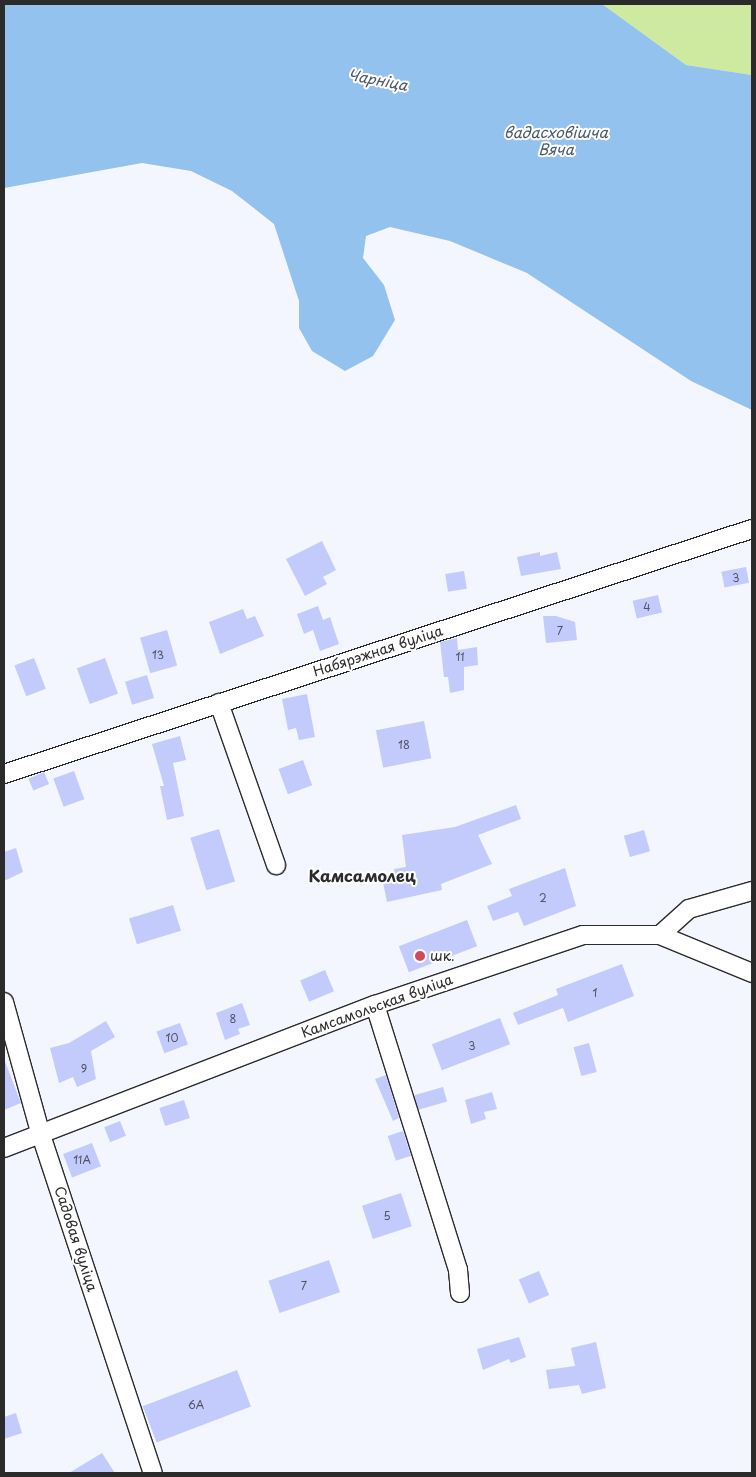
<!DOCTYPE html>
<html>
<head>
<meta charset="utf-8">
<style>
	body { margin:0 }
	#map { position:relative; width:756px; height:1477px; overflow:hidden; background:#f3f5ff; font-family:"Playpen Sans",sans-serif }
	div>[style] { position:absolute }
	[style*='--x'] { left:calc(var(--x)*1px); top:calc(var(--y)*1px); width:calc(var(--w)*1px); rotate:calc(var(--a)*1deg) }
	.green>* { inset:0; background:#ceeaa0 }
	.water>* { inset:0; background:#93c2ee }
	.building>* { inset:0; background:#c3cbfd; transform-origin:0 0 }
	.roads { filter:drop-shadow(1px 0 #2b2b2b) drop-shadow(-1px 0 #2b2b2b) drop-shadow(0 1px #2b2b2b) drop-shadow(0 -1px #2b2b2b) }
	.street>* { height:18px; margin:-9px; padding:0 9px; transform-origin:9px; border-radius:9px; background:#fff }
	.dots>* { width:14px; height:14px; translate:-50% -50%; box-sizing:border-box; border:2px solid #fff; border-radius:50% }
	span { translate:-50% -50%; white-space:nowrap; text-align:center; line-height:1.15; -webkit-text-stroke:4px #fff; paint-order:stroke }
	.number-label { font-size:11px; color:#515360 }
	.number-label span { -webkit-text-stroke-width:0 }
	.street-label { font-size:14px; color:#2b2b2b }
	.poi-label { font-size:14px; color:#2b2b2b }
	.left { translate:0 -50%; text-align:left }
	.water-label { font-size:15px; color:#4a5866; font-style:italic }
	.quarter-label { font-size:16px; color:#2b2b2b; font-weight:700 }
	.frame { position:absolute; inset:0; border:5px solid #2b2b2b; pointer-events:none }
</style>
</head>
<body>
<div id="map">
	<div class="green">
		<i style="clip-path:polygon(602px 4px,752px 4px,752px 75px,686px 65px)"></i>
	</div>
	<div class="water">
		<i style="clip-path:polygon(4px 4px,602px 4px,686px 65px,752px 75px,752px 410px,691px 381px,527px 273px,450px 241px,390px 227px,366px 236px,363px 258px,384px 285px,395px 320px,373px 356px,345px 371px,312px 351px,299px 328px,299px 301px,274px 224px,232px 191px,191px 171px,142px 163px,4px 188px)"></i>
	</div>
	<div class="building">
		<i style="clip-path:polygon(322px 541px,336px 570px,323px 577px,327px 584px,305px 596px,286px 559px)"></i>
		<i style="clip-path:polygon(540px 552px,540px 556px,557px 552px,561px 569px,521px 576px,517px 557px)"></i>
		<i style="left:746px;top:567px;width:16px;height:25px;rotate:79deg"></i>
		<i style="left:464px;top:571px;width:18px;height:19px;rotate:81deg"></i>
		<i style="left:658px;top:595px;width:18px;height:26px;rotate:77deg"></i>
		<i style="clip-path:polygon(318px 606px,323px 620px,330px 617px,339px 644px,320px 651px,313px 630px,304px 634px,297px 614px)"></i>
		<i style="clip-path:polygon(243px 609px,247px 619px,255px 616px,264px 636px,220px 654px,209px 622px)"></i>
		<i style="clip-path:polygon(543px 616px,556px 616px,575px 622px,577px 640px,546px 643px)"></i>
		<i style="left:167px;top:630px;width:37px;height:28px;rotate:74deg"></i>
		<i style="clip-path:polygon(457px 638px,458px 650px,477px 647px,478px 665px,464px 667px,464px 690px,450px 693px,448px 677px,444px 677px,440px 642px)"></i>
		<i style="left:34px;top:658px;width:33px;height:21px;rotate:69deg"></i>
		<i style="left:105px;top:658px;width:38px;height:30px;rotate:70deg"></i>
		<i style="left:147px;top:675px;width:24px;height:23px;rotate:73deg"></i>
		<i style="clip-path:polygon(307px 694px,315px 737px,299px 740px,296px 728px,288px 730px,282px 699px)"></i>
		<i style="left:424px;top:721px;width:38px;height:49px;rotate:79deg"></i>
		<i style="clip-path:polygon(180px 736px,186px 760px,173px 763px,184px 816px,167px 820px,160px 786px,164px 786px,152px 744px)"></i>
		<i style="left:303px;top:760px;width:27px;height:26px;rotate:70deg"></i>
		<i style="left:74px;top:771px;width:30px;height:22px;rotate:70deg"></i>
		<i style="left:44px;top:772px;width:13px;height:17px;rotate:67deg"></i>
		<i style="clip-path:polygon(516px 805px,521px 819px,478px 835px,492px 864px,441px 884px,442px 890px,387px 902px,382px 878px,395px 875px,394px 869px,406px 867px,402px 835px,455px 827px)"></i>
		<i style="left:219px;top:829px;width:55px;height:30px;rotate:73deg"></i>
		<i style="left:644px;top:830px;width:22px;height:21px;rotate:74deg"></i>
		<i style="clip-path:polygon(16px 848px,23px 872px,4px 881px,4px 852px)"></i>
		<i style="clip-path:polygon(565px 868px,576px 906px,524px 926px,518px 912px,493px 921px,487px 906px,512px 896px,509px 889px)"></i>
		<i style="left:173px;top:905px;width:27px;height:46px;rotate:73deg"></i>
		<i style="left:467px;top:920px;width:28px;height:73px;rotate:69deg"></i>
		<i style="clip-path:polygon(622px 964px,634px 996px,568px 1022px,563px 1008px,518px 1025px,513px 1013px,558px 995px,556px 989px)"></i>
		<i style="left:325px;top:970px;width:23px;height:27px;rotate:67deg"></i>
		<i style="clip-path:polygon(242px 1003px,250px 1025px,238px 1029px,240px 1034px,225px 1040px,216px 1013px)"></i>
		<i style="left:500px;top:1018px;width:28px;height:73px;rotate:69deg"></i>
		<i style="clip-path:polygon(106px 1021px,115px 1037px,91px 1051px,96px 1079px,77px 1087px,73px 1077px,59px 1083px,50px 1048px,69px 1043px)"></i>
		<i style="left:180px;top:1023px;width:23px;height:25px;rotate:70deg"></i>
		<i style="left:589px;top:1043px;width:30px;height:16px;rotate:75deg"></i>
		<i style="clip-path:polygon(4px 1059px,21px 1103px,4px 1110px)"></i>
		<i style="clip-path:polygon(386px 1075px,399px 1118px,393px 1121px,375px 1079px)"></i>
		<i style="left:443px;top:1087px;width:15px;height:30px;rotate:74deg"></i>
		<i style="clip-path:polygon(492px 1092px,497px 1109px,484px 1112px,486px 1119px,471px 1124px,465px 1100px)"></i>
		<i style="left:184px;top:1100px;width:19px;height:26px;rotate:72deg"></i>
		<i style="left:120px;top:1121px;width:16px;height:17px;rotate:68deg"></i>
		<i style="left:403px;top:1131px;width:26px;height:16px;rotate:72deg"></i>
		<i style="left:92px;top:1143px;width:25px;height:31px;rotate:69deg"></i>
		<i style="left:401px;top:1193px;width:35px;height:41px;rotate:72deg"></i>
		<i style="left:329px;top:1260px;width:34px;height:64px;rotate:71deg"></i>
		<i style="left:539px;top:1271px;width:26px;height:22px;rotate:67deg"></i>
		<i style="clip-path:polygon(519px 1337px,526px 1357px,511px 1363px,509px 1359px,483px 1370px,477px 1349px)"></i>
		<i style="clip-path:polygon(596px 1342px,606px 1388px,582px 1394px,579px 1385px,549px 1389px,546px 1370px,575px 1366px,571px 1348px)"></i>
		<i style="left:237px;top:1370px;width:39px;height:101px;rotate:69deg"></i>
		<i style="clip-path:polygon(16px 1413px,22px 1433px,4px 1439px,4px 1417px)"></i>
		<i style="clip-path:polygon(102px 1453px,115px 1473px,69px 1473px)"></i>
	</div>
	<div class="roads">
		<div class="street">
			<i style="--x:219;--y:703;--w:172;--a:70.6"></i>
			<i style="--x:4;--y:774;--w:787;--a:-18.14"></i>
			<i style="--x:660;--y:935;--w:100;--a:22.4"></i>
			<i style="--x:4;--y:1002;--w:135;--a:74.5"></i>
			<i style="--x:40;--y:1132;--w:359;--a:71.7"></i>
			<i style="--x:375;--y:1005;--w:278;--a:72.6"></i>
			<i style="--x:458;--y:1270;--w:23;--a:85"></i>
			<i style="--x:4;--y:1148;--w:398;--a:-21.1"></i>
			<i style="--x:375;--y:1005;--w:219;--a:-18.6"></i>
			<i style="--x:583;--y:935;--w:77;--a:0"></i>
			<i style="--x:660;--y:935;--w:39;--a:-42"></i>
			<i style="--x:689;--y:909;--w:66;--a:-15.9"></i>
		</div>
	</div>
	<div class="dots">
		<i style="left:420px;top:956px;background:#d1495b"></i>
	</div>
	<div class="number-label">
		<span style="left:736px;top:578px">3</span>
		<span style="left:647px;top:607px">4</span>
		<span style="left:560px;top:631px">7</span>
		<span style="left:158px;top:655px">13</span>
		<span style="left:460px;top:657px">11</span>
		<span style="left:404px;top:745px">18</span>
		<span style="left:543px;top:898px">2</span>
		<span style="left:595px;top:993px">1</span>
		<span style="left:233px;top:1019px">8</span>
		<span style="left:172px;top:1038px">10</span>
		<span style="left:472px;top:1046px">3</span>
		<span style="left:84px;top:1069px">9</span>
		<span style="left:82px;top:1160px">11А</span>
		<span style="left:387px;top:1216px">5</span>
		<span style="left:304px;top:1286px">7</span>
		<span style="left:196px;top:1405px">6А</span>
	</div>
	<div class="street-label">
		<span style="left:378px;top:651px;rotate:-18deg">Набярэжная вуліца</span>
		<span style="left:377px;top:1006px;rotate:-20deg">Камсамольская вуліца</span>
		<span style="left:76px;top:1239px;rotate:72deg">Садовая вуліца</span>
	</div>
	<div class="poi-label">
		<span class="left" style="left:430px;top:956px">шк.</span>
	</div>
	<div class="water-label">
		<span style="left:378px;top:79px;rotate:11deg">Чарніца</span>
		<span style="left:556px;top:140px">вадасховішча<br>Вяча</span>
	</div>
	<div class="quarter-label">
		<span style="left:362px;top:875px">Камсамолец</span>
	</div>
	<div class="frame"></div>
</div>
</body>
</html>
